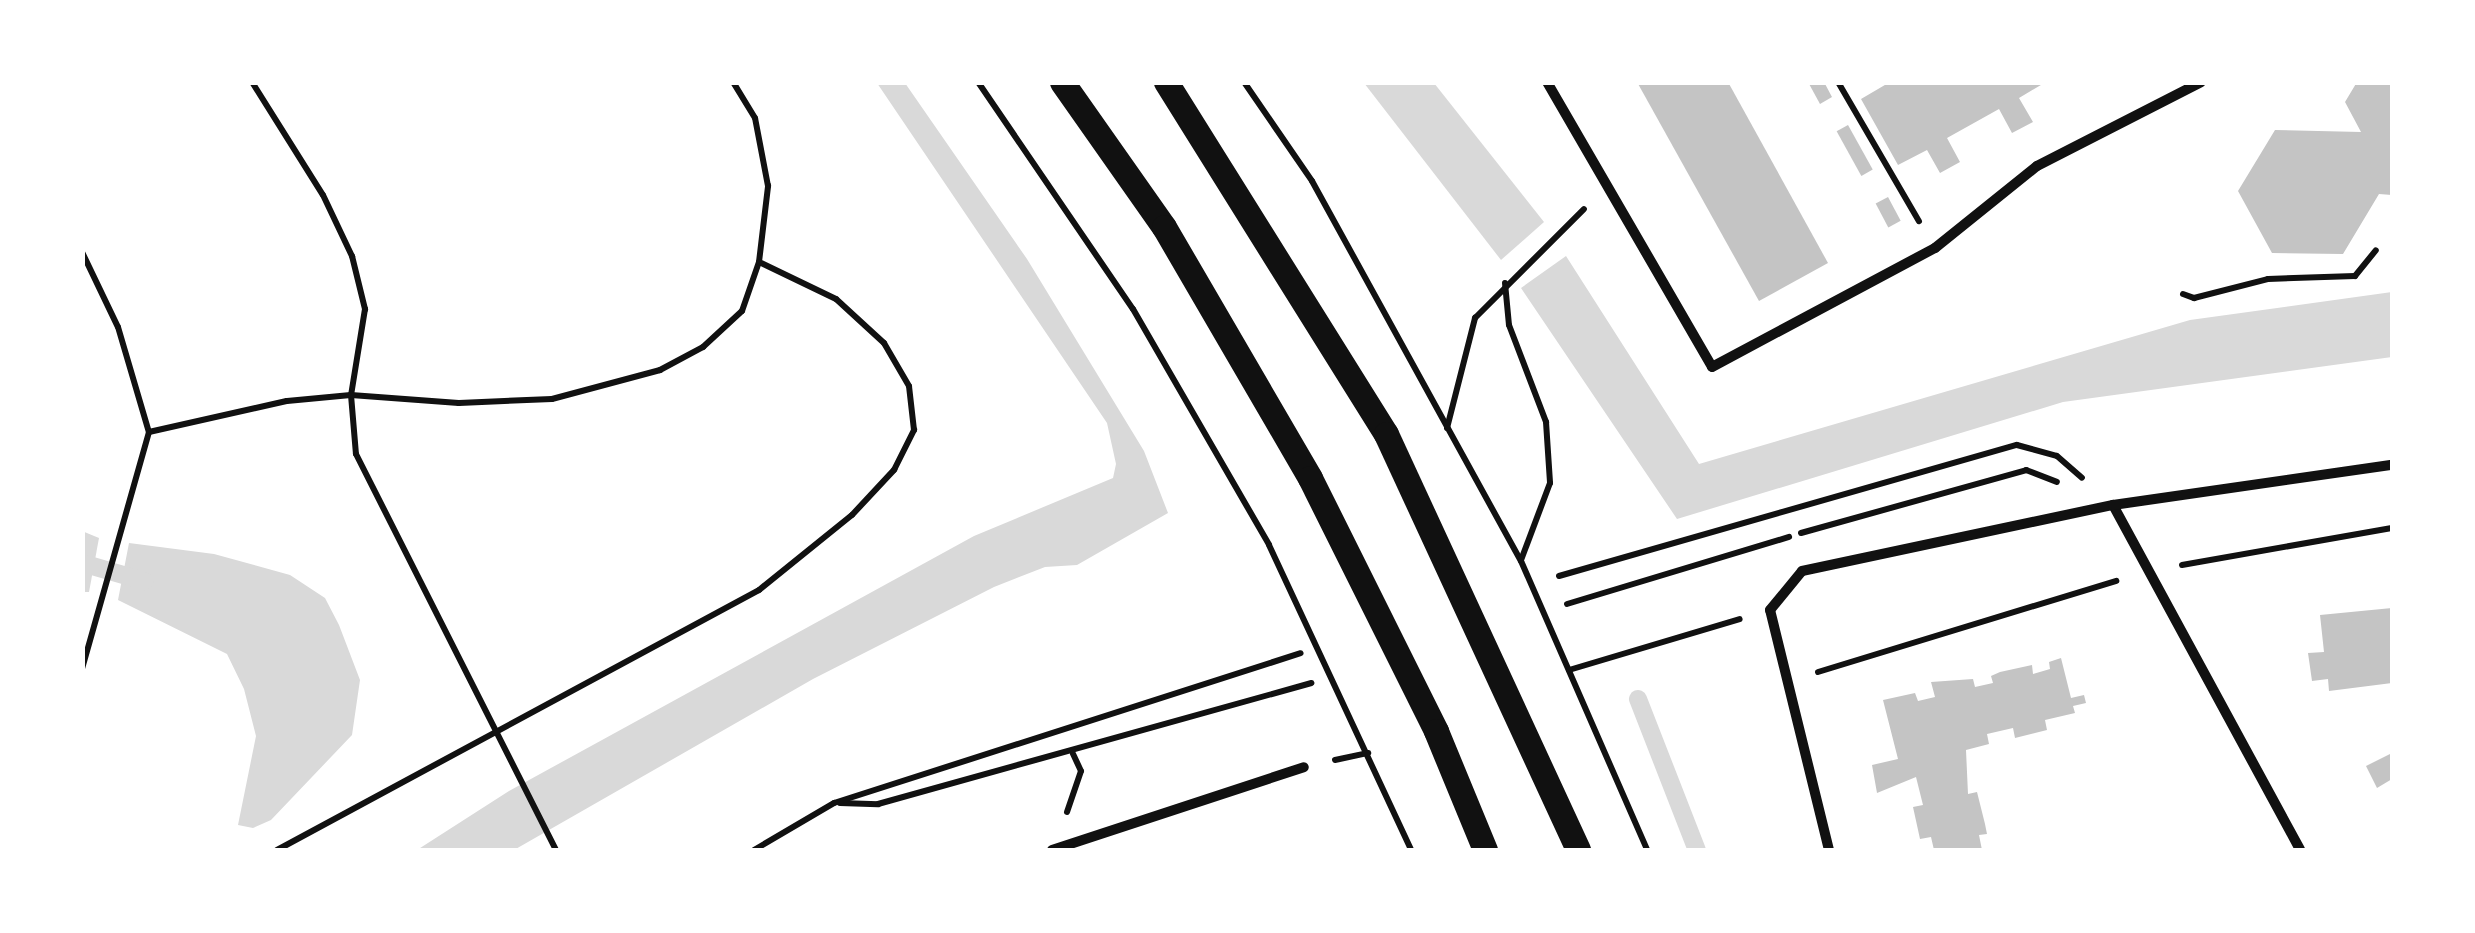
<!DOCTYPE html>
<html>
<head>
<meta charset="utf-8">
<style>
	body { margin:0 }
	#map { position:relative; width:2475px; height:933px; overflow:hidden; background:#fff; font-family:"Roboto Serif",serif }
	div>[style] { position:absolute }
	[style*='--x'] { left:calc(var(--x)*1px); top:calc(var(--y)*1px); width:calc(var(--w)*1px); rotate:calc(var(--a)*1deg) }
	.water>* { inset:0; background:#d9d9d9 }
	.stream>* { height:18px; margin:-9px; padding:0 9px; transform-origin:9px; border-radius:9px; background:#d9d9d9 }
	.building>* { inset:0; background:#c4c4c4; transform-origin:0 0 }
	.path>* { height:6px; margin:-3px; padding:0 3px; transform-origin:3px; border-radius:3px; background:#111 }
	.minor>* { height:10px; margin:-5px; padding:0 5px; transform-origin:5px; border-radius:5px; background:#111 }
	.primary>* { height:25px; margin:-12.5px; padding:0 12.5px; transform-origin:12.5px; border-radius:12.5px; background:#111 }
	span { translate:-50% -50%; white-space:nowrap; text-align:center; line-height:1.15; -webkit-text-stroke:10px #fff; paint-order:stroke }
	.frame { position:absolute; inset:0; border:85px solid #fff; pointer-events:none }
</style>
</head>
<body>
<div id="map">
	<div class="water">
		<i style="clip-path:polygon(877px 83px,905px 83px,1027px 259px,1144px 451px,1168px 513px,1077px 565px,1045px 567px,994px 587px,813px 679px,514px 850px,417px 850px,509px 791px,974px 536px,1113px 478px,1116px 464px,1107px 423px)"></i>
		<i style="clip-path:polygon(1364px 83px,1434px 83px,1544px 222px,1501px 260px)"></i>
		<i style="clip-path:polygon(1566px 256px,1699px 464px,2190px 320px,2392px 292px,2392px 357px,2063px 402px,1677px 519px,1521px 288px)"></i>
		<i style="clip-path:polygon(82px 531px,99px 538px,89px 592px,83px 592px)"></i>
		<i style="clip-path:polygon(129px 543px,214px 554px,290px 575px,325px 598px,339px 625px,360px 680px,352px 735px,271px 820px,253px 828px,238px 825px,256px 736px,244px 689px,227px 654px,118px 600px)"></i>
	</div>
	<div class="stream">
		<i style="--x:82;--y:563;--w:65;--a:16.2"></i>
		<i style="--x:1638;--y:699;--w:162;--a:68.7"></i>
	</div>
	<div class="building">
		<i style="clip-path:polygon(1637px 82px,1728px 82px,1828px 263px,1759px 301px)"></i>
		<i style="clip-path:polygon(1808px 82px,1824px 82px,1832px 97px,1820px 104px)"></i>
		<i style="clip-path:polygon(1890px 82px,2046px 82px,2019px 98px,2033px 122px,2012px 133px,1999px 109px,1947px 138px,1960px 162px,1940px 173px,1927px 150px,1898px 165px,1861px 99px)"></i>
		<i style="clip-path:polygon(2357px 82px,2392px 82px,2392px 195px,2379px 194px,2343px 254px,2272px 253px,2238px 191px,2275px 130px,2361px 132px,2345px 102px)"></i>
		<i style="left:1848px;top:125px;width:51px;height:13px;rotate:61deg"></i>
		<i style="left:1888px;top:197px;width:27px;height:14px;rotate:62deg"></i>
		<i style="clip-path:polygon(2392px 608px,2392px 683px,2329px 691px,2328px 679px,2312px 681px,2308px 653px,2324px 652px,2320px 615px)"></i>
		<i style="clip-path:polygon(2061px 658px,2071px 698px,2084px 695px,2086px 703px,2073px 706px,2075px 713px,2045px 720px,2047px 730px,2015px 738px,2013px 728px,1987px 734px,1989px 744px,1966px 750px,1968px 794px,1977px 792px,1985px 824px,1987px 834px,1979px 835px,1982px 850px,1934px 850px,1931px 837px,1920px 839px,1913px 807px,1923px 805px,1916px 777px,1877px 793px,1872px 765px,1898px 759px,1883px 700px,1915px 693px,1918px 701px,1935px 697px,1931px 682px,1973px 679px,1975px 687px,1993px 683px,1991px 676px,2000px 672px,2032px 665px,2033px 674px,2050px 669px,2049px 662px)"></i>
		<i style="clip-path:polygon(2392px 753px,2392px 779px,2377px 788px,2366px 766px)"></i>
	</div>
	<div class="path">
		<i style="--x:252;--y:82;--w:133;--a:57.9"></i>
		<i style="--x:323;--y:195;--w:68;--a:64.6"></i>
		<i style="--x:352;--y:256;--w:55;--a:76.2"></i>
		<i style="--x:365;--y:309;--w:87;--a:99.2"></i>
		<i style="--x:351;--y:395;--w:59;--a:85.2"></i>
		<i style="--x:356;--y:454;--w:444;--a:63.2"></i>
		<i style="--x:978;--y:82;--w:275;--a:55.7"></i>
		<i style="--x:1133;--y:309;--w:272;--a:60"></i>
		<i style="--x:1269;--y:545;--w:336;--a:65"></i>
		<i style="--x:1244;--y:82;--w:120;--a:55.5"></i>
		<i style="--x:1312;--y:181;--w:434;--a:61.2"></i>
		<i style="--x:1521;--y:561;--w:315;--a:66.4"></i>
		<i style="--x:1838;--y:82;--w:161;--a:59.8"></i>
		<i style="--x:82;--y:252;--w:83;--a:64.4"></i>
		<i style="--x:118;--y:327;--w:109;--a:73.6"></i>
		<i style="--x:149;--y:432;--w:246;--a:105.8"></i>
		<i style="--x:1505;--y:283;--w:42;--a:84.6"></i>
		<i style="--x:1509;--y:325;--w:104;--a:69.1"></i>
		<i style="--x:1546;--y:422;--w:61;--a:86.2"></i>
		<i style="--x:1550;--y:483;--w:82;--a:110.6"></i>
		<i style="--x:2183;--y:294;--w:12;--a:20"></i>
		<i style="--x:2194;--y:298;--w:76;--a:-14.4"></i>
		<i style="--x:2268;--y:279;--w:87;--a:-2"></i>
		<i style="--x:2355;--y:276;--w:33;--a:-51"></i>
		<i style="--x:1447;--y:428;--w:114;--a:-75.7"></i>
		<i style="--x:1475;--y:318;--w:154;--a:-45"></i>
		<i style="--x:149;--y:432;--w:141;--a:-12.7"></i>
		<i style="--x:287;--y:401;--w:64;--a:-5.4"></i>
		<i style="--x:351;--y:395;--w:108;--a:4.2"></i>
		<i style="--x:459;--y:403;--w:93;--a:-2.5"></i>
		<i style="--x:552;--y:399;--w:112;--a:-15"></i>
		<i style="--x:660;--y:370;--w:49;--a:-28.1"></i>
		<i style="--x:703;--y:347;--w:53;--a:-42.7"></i>
		<i style="--x:742;--y:311;--w:52;--a:-70.9"></i>
		<i style="--x:759;--y:262;--w:77;--a:-83.2"></i>
		<i style="--x:768;--y:186;--w:69;--a:-100.8"></i>
		<i style="--x:755;--y:118;--w:42;--a:-121.4"></i>
		<i style="--x:1801;--y:533;--w:234;--a:-15.6"></i>
		<i style="--x:2026;--y:470;--w:33;--a:21"></i>
		<i style="--x:2182;--y:565;--w:213;--a:-10"></i>
		<i style="--x:1559;--y:576;--w:476;--a:-16"></i>
		<i style="--x:2017;--y:445;--w:41;--a:15.4"></i>
		<i style="--x:2057;--y:456;--w:33;--a:41"></i>
		<i style="--x:1567;--y:604;--w:232;--a:-16.8"></i>
		<i style="--x:1569;--y:670;--w:178;--a:-16.6"></i>
		<i style="--x:1818;--y:672;--w:312;--a:-17"></i>
		<i style="--x:1335;--y:760;--w:34;--a:-12"></i>
		<i style="--x:840;--y:803;--w:38;--a:2"></i>
		<i style="--x:878;--y:804;--w:450;--a:-15.6"></i>
		<i style="--x:1067;--y:812;--w:43;--a:-71.1"></i>
		<i style="--x:1081;--y:771;--w:19;--a:-115"></i>
		<i style="--x:277;--y:850;--w:548;--a:-28.34"></i>
		<i style="--x:759;--y:590;--w:119;--a:-38.9"></i>
		<i style="--x:852;--y:515;--w:62;--a:-47"></i>
		<i style="--x:894;--y:470;--w:45;--a:-63.4"></i>
		<i style="--x:914;--y:430;--w:44;--a:-96.5"></i>
		<i style="--x:909;--y:386;--w:50;--a:-120.2"></i>
		<i style="--x:884;--y:343;--w:65;--a:-137.5"></i>
		<i style="--x:836;--y:299;--w:85;--a:-154.3"></i>
		<i style="--x:754;--y:850;--w:93;--a:-30.4"></i>
		<i style="--x:834;--y:803;--w:490;--a:-17.8"></i>
	</div>
	<div class="minor">
		<i style="--x:1547;--y:82;--w:329;--a:59.9"></i>
		<i style="--x:1712;--y:367;--w:253;--a:-28.1"></i>
		<i style="--x:1935;--y:248;--w:131;--a:-38.8"></i>
		<i style="--x:2037;--y:166;--w:184;--a:-27.1"></i>
		<i style="--x:2113;--y:505;--w:392;--a:61.5"></i>
		<i style="--x:1052;--y:850;--w:265;--a:-18.2"></i>
		<i style="--x:1829;--y:850;--w:247;--a:-103.8"></i>
		<i style="--x:1770;--y:610;--w:50;--a:-50.6"></i>
		<i style="--x:1802;--y:571;--w:318;--a:-12"></i>
		<i style="--x:2113;--y:505;--w:282;--a:-8.2"></i>
	</div>
	<div class="primary">
		<i style="--x:1062;--y:82;--w:177;--a:54.9"></i>
		<i style="--x:1164;--y:227;--w:290;--a:59.8"></i>
		<i style="--x:1310;--y:478;--w:283;--a:63.5"></i>
		<i style="--x:1436;--y:731;--w:129;--a:67.6"></i>
		<i style="--x:1166;--y:82;--w:415;--a:58"></i>
		<i style="--x:1386;--y:434;--w:458;--a:65.2"></i>
	</div>
	<div class="frame"></div>
</div>
</body>
</html>
